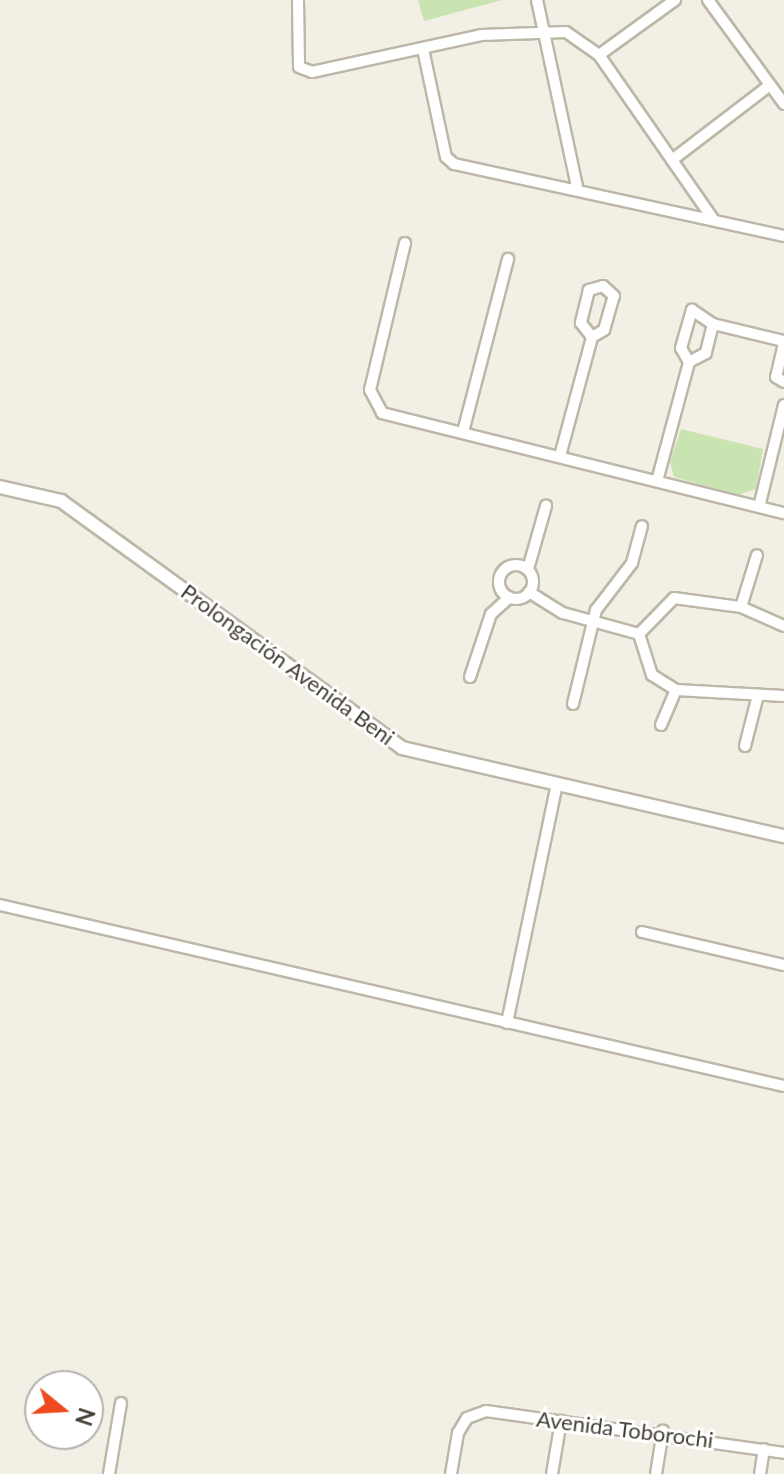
<!DOCTYPE html>
<html>
<head>
<meta charset="utf-8">
<style>
	body { margin:0 }
	#map { position:relative; width:784px; height:1474px; overflow:hidden; background:#f2efe5; font-family:Lato,sans-serif }
	div>[style] { position:absolute }
	[style*='--x'] { left:calc(var(--x)*1px); top:calc(var(--y)*1px); width:calc(var(--w)*1px); rotate:calc(var(--a)*1deg) }
	.green>* { inset:0; background:#c9e4b0 }
	.roads { filter:drop-shadow(2px 0 #bdb7a8) drop-shadow(-2px 0 #bdb7a8) drop-shadow(0 2px #bdb7a8) drop-shadow(0 -2px #bdb7a8) }
	.minor>* { height:10px; margin:-5px; padding:0 5px; transform-origin:5px; border-radius:5px; background:#fff }
	.minor>.ring { margin:-5px; padding:0; box-sizing:content-box; background:none; border:10px solid #fff; border-radius:50% }
	.tertiary>* { height:12px; margin:-6px; padding:0 6px; transform-origin:6px; border-radius:6px; background:#fff }
	span { translate:-50% -50%; white-space:nowrap; text-align:center; line-height:1.15; -webkit-text-stroke:6px #fff; paint-order:stroke }
	.street-label { font-size:22px; color:#443f35 }
	.north { position:absolute; left:24px; top:1370px; width:80px; height:80px; box-sizing:border-box; background:#fff; border:2px solid #b4b2ae; border-radius:50%; rotate:108deg; font-size:22px; font-weight:700; line-height:32px; text-align:center; color:#443f35 }
	.north::after { content:''; display:block; margin:auto; width:28px; height:36px; background:#ef4a1f; clip-path:polygon(50% 0,100% 100%,50% 72%,0 100%) }
</style>
</head>
<body>
<div id="map">
	<div class="green">
		<i style="clip-path:polygon(418px 0,502px 0,424px 21px)"></i>
		<i style="clip-path:polygon(681px 429px,763px 449px,756px 489px,738px 495px,674px 477px,670px 462px)"></i>
	</div>
	<div class="roads">
		<div class="minor">
			<i style="--x:298;--y:0;--w:67;--a:89.1"></i>
			<i style="--x:299;--y:67;--w:14;--a:21"></i>
			<i style="--x:312;--y:72;--w:173;--a:-12.3"></i>
			<i style="--x:481;--y:35;--w:85;--a:-2"></i>
			<i style="--x:566;--y:32;--w:40;--a:34.9"></i>
			<i style="--x:599;--y:55;--w:200;--a:55.2"></i>
			<i style="--x:537;--y:0;--w:190;--a:77.9"></i>
			<i style="--x:708;--y:0;--w:129;--a:53.8"></i>
			<i style="--x:423;--y:49;--w:110;--a:78"></i>
			<i style="--x:446;--y:157;--w:11;--a:41"></i>
			<i style="--x:454;--y:164;--w:338;--a:12.3"></i>
			<i style="--x:599;--y:55;--w:94;--a:-35.9"></i>
			<i style="--x:672;--y:160;--w:123;--a:-37.4"></i>
			<i style="--x:405;--y:243;--w:151;--a:103.4"></i>
			<i style="--x:370;--y:390;--w:26;--a:62"></i>
			<i style="--x:382;--y:413;--w:414;--a:14"></i>
			<i style="--x:713;--y:324;--w:73;--a:13.5"></i>
			<i style="--x:784;--y:343;--w:35;--a:103"></i>
			<i style="--x:776;--y:377;--w:9;--a:32"></i>
			<i style="--x:463;--y:432;--w:179;--a:-75.4"></i>
			<i style="--x:560;--y:456;--w:123;--a:-74.9"></i>
			<i style="--x:592;--y:337;--w:14;--a:-30"></i>
			<i style="--x:604;--y:330;--w:35;--a:-74"></i>
			<i style="--x:614;--y:296;--w:15;--a:-138"></i>
			<i style="--x:603;--y:286;--w:15;--a:164"></i>
			<i style="--x:589;--y:290;--w:34;--a:104"></i>
			<i style="--x:581;--y:323;--w:18;--a:52"></i>
			<i style="--x:657;--y:481;--w:123;--a:-74.9"></i>
			<i style="--x:689;--y:362;--w:16;--a:-120"></i>
			<i style="--x:681;--y:348;--w:40;--a:-74"></i>
			<i style="--x:692;--y:310;--w:25;--a:34"></i>
			<i style="--x:713;--y:324;--w:30;--a:104"></i>
			<i style="--x:706;--y:353;--w:19;--a:152"></i>
			<i style="--x:759;--y:507;--w:105;--a:-76.2"></i>
			<i class="ring" style="left:499px;top:565px;width:24px;height:24px"></i>
			<i style="--x:528;--y:569;--w:66;--a:-74.1"></i>
			<i style="--x:529;--y:592;--w:40;--a:32"></i>
			<i style="--x:563;--y:613;--w:79;--a:15.4"></i>
			<i style="--x:639;--y:634;--w:43;--a:72.4"></i>
			<i style="--x:652;--y:675;--w:28;--a:32"></i>
			<i style="--x:676;--y:690;--w:108;--a:3.2"></i>
			<i style="--x:741;--y:607;--w:54;--a:-72.9"></i>
			<i style="--x:639;--y:634;--w:50;--a:-45.8"></i>
			<i style="--x:674;--y:598;--w:68;--a:7.7"></i>
			<i style="--x:741;--y:607;--w:47;--a:23.8"></i>
			<i style="--x:470;--y:677;--w:66;--a:-71.6"></i>
			<i style="--x:491;--y:614;--w:25;--a:-42"></i>
			<i style="--x:573;--y:704;--w:97;--a:-76.3"></i>
			<i style="--x:596;--y:610;--w:59;--a:-52.5"></i>
			<i style="--x:632;--y:563;--w:38;--a:-75"></i>
			<i style="--x:661;--y:725;--w:38;--a:-67"></i>
			<i style="--x:745;--y:746;--w:49;--a:-75.7"></i>
			<i style="--x:0;--y:905;--w:805;--a:13"></i>
			<i style="--x:642;--y:932;--w:146;--a:13.1"></i>
			<i style="--x:507;--y:1023;--w:244;--a:-78.2"></i>
			<i style="--x:109;--y:1474;--w:72;--a:-80.4"></i>
			<i style="--x:451;--y:1474;--w:42;--a:-80.3"></i>
			<i style="--x:458;--y:1433;--w:17;--a:-59"></i>
			<i style="--x:467;--y:1418;--w:20;--a:-20"></i>
			<i style="--x:486;--y:1411;--w:301;--a:8"></i>
			<i style="--x:552;--y:1474;--w:54;--a:-80.4"></i>
			<i style="--x:656;--y:1474;--w:44;--a:-80.8"></i>
			<i style="--x:760;--y:1474;--w:25;--a:-81"></i>
		</div>
		<div class="tertiary">
			<i style="--x:0;--y:487;--w:63;--a:12.9"></i>
			<i style="--x:61;--y:501;--w:421;--a:35.9"></i>
			<i style="--x:402;--y:748;--w:392;--a:13"></i>
		</div>
	</div>
	<div class="street-label">
		<span style="left:288px;top:664px;rotate:36deg">Prolongación Avenida Beni</span>
		<span style="left:625px;top:1429px;rotate:7deg">Avenida Toborochi</span>
	</div>
	<div class="north">N</div>
</div>
</body>
</html>
